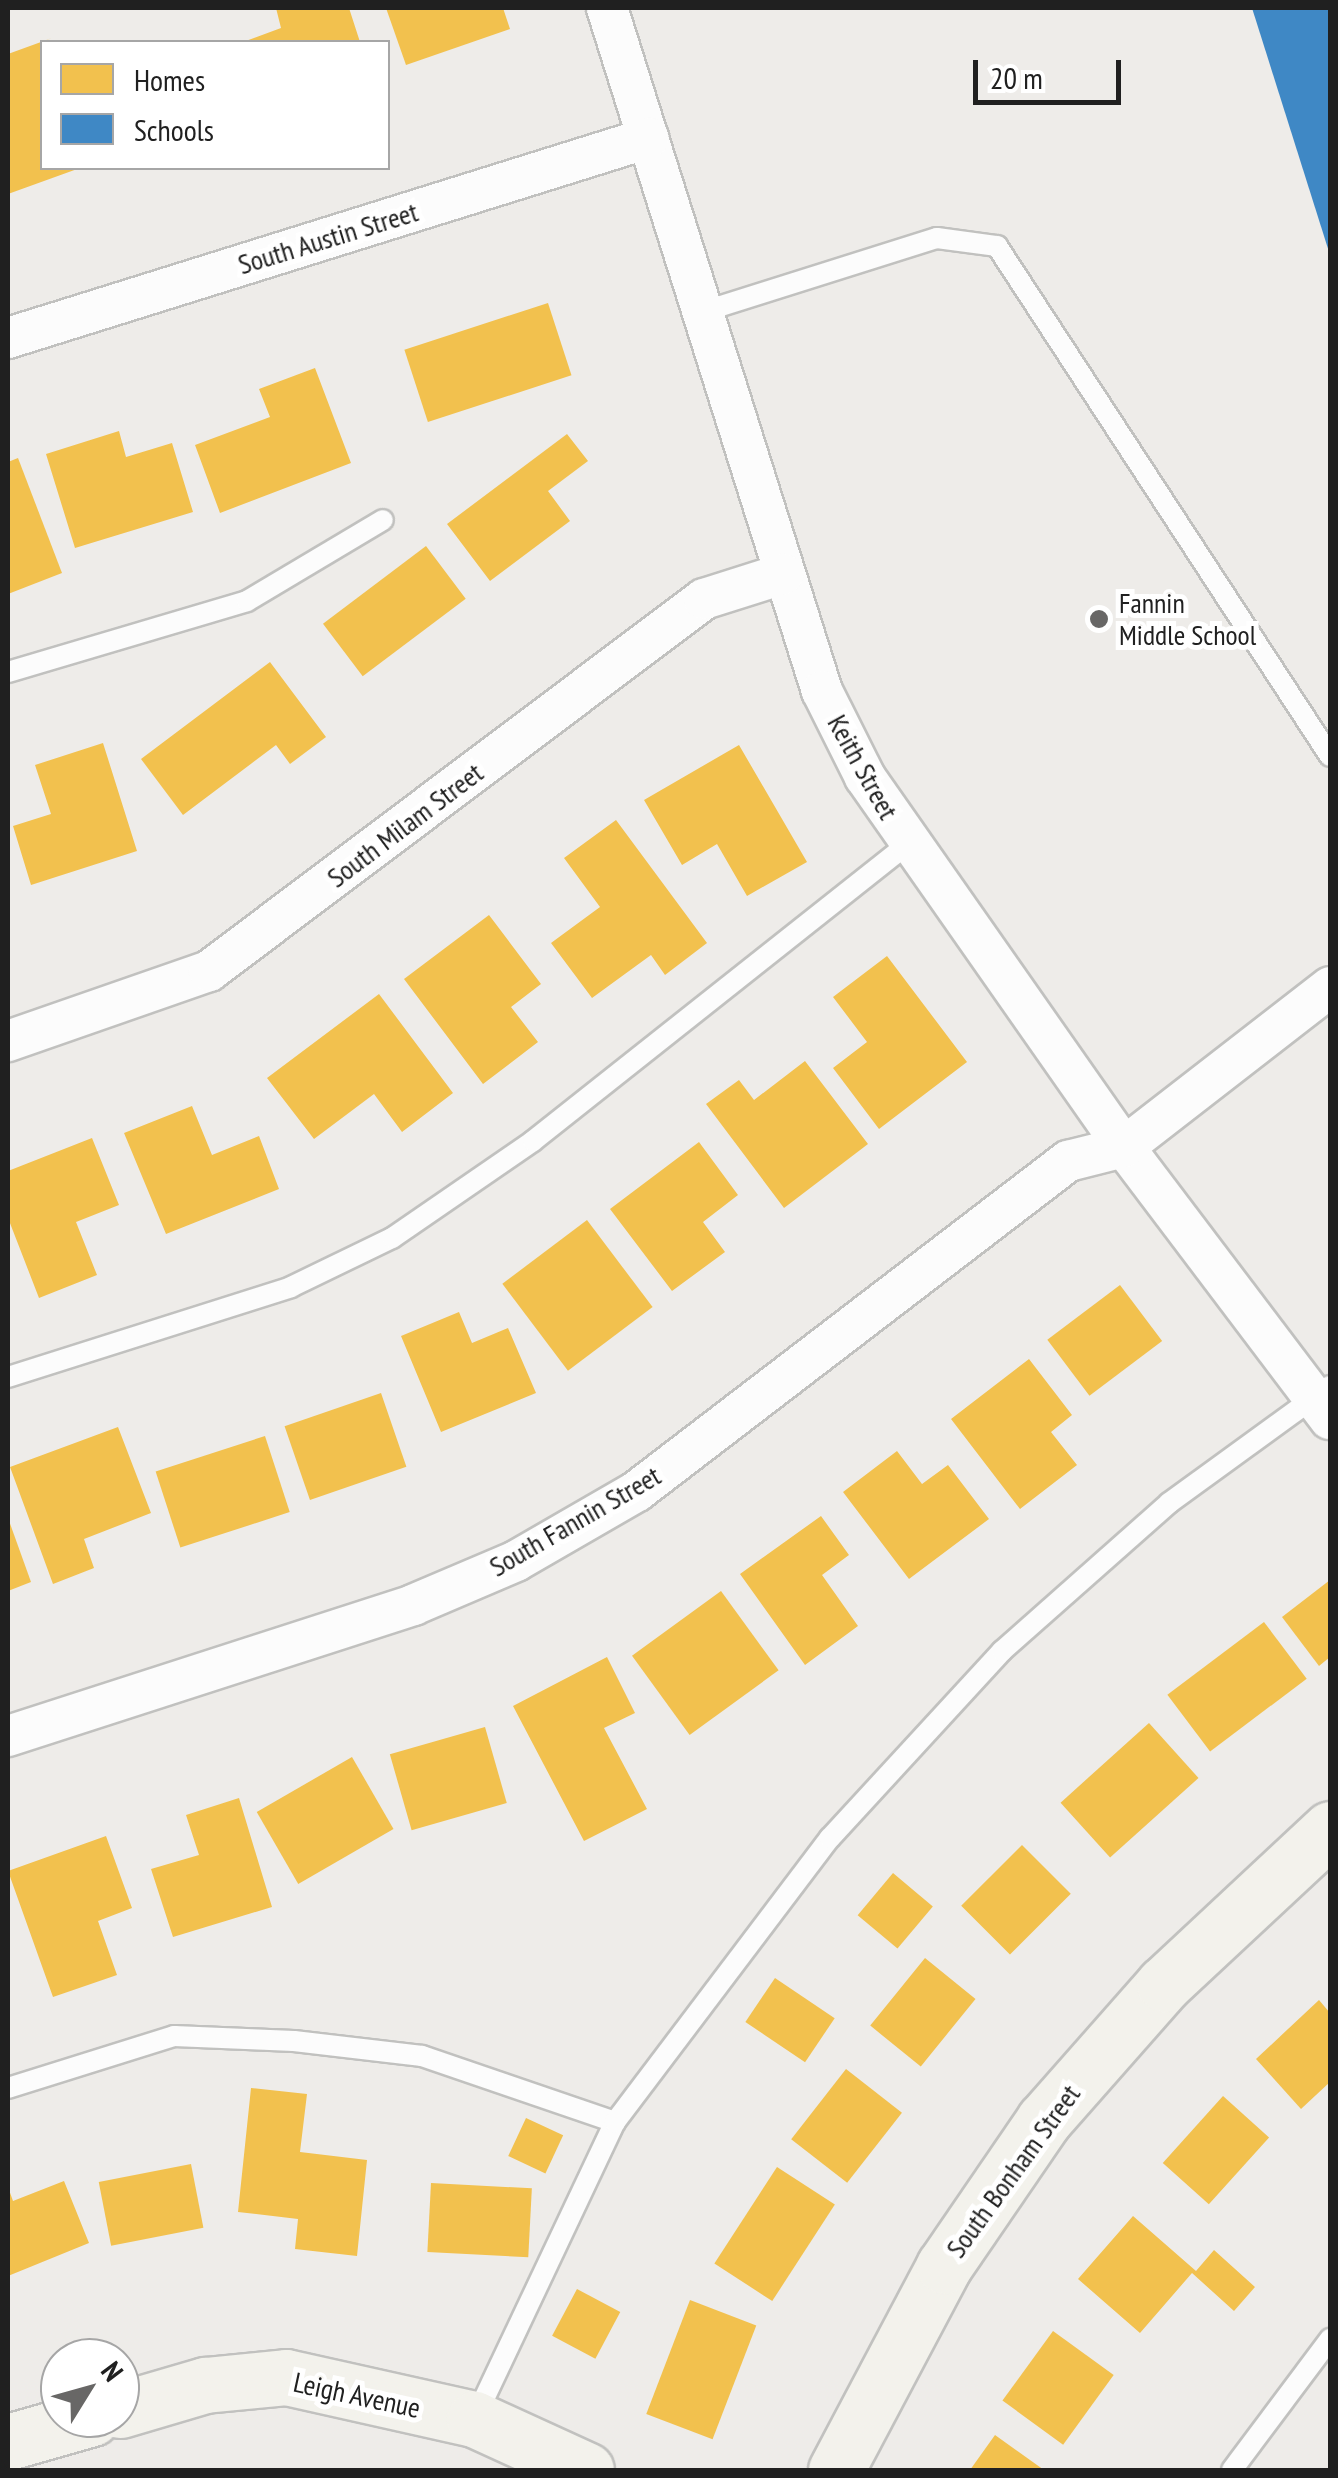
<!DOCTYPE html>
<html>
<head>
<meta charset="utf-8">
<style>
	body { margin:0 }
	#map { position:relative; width:1338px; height:2478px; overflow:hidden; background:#eeece9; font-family:"PT Sans Narrow",sans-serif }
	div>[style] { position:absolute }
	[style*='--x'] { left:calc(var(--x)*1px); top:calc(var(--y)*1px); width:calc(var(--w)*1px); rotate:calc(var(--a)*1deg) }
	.homes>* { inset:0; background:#f2c14e; transform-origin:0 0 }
	.schools>* { inset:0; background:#3f88c5 }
	.roads { filter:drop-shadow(2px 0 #c1c1bf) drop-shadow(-2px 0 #c1c1bf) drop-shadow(0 2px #c1c1bf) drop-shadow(0 -2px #c1c1bf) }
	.lane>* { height:20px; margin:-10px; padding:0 10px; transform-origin:10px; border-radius:10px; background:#fcfcfc }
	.street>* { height:40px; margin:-20px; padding:0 20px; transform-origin:20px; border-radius:20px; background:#fcfcfc }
	.secondary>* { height:55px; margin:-27.5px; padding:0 27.5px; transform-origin:27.5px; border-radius:27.5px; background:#f3f2ec }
	.dots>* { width:28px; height:28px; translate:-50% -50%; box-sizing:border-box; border:5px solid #fff; border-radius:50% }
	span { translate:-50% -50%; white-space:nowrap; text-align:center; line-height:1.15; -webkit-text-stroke:10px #fff; paint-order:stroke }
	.street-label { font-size:28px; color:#202020 }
	.poi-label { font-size:28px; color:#202020 }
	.left { translate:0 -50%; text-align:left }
	.frame { position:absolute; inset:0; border:10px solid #202020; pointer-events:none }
	.legend { position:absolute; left:40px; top:40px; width:350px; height:130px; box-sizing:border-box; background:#fff; border:2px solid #a6a6a6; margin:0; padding:12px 18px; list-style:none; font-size:30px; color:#202020 }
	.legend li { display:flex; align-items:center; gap:20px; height:50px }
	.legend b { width:50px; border:2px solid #a6a6a6 }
	.north { position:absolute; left:40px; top:2338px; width:100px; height:100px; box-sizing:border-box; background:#fff; border:2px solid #a6a6a6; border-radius:50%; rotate:53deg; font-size:28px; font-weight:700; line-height:40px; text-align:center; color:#202020 }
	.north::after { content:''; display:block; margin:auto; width:35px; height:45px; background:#686766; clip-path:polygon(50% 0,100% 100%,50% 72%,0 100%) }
	.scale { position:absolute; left:973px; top:60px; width:148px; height:45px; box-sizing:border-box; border:5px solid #202020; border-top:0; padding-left:12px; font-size:30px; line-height:35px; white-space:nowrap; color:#202020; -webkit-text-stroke:8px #fff; paint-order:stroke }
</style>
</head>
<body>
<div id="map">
	<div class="homes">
		<i style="clip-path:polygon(276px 8px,349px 8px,360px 42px,243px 42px,281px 28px)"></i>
		<i style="clip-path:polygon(386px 8px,503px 8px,510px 29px,406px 65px)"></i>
		<i style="clip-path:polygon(52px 38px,42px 42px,42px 168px,80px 168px,8px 194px,8px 54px)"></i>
		<i style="left:548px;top:303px;width:76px;height:151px;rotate:72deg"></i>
		<i style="clip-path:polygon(315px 368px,351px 463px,220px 513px,195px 445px,270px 417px,259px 389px)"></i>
		<i style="clip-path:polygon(119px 431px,126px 457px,172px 443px,193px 512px,75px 548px,46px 454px)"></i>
		<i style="clip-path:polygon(567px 434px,588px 461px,548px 491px,570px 521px,490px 581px,447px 524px)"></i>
		<i style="clip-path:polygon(18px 458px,62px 573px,8px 594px,8px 462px)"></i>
		<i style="left:426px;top:546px;width:66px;height:129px;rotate:53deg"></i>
		<i style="clip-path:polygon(270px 662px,326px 737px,290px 764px,276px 745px,183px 815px,141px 759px)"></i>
		<i style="clip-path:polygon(103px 743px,137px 851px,31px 885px,13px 826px,51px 814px,35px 765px)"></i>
		<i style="clip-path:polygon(739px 745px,807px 862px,747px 896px,717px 844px,682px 865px,644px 800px)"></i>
		<i style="clip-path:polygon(616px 820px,707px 943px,665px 975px,651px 955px,592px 998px,551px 943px,600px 907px,564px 858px)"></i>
		<i style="clip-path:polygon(489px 915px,541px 984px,511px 1007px,538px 1042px,483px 1084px,404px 979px)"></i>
		<i style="clip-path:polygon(887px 956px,967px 1062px,879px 1129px,833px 1068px,867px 1042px,833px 997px)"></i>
		<i style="clip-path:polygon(379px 994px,453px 1093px,402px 1132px,374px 1094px,314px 1139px,267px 1078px)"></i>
		<i style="clip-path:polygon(805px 1061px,868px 1144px,784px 1208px,706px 1104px,739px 1080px,754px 1100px)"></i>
		<i style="clip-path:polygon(192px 1106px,212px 1155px,259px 1136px,279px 1189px,166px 1234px,124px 1133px)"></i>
		<i style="clip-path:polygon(92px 1138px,119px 1205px,76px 1222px,97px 1275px,39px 1298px,8px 1218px,8px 1171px)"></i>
		<i style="clip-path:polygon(699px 1142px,738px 1195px,703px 1222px,725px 1252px,672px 1291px,610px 1209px)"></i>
		<i style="left:587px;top:1220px;width:109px;height:106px;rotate:53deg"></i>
		<i style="left:1120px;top:1285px;width:70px;height:91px;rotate:53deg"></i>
		<i style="clip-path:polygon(459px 1312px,472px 1343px,508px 1328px,536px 1393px,441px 1432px,401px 1336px)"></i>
		<i style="clip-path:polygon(1029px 1359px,1072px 1415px,1051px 1432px,1077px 1465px,1020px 1509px,951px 1419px)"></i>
		<i style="left:381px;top:1393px;width:78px;height:102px;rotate:71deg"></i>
		<i style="clip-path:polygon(118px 1427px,151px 1513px,84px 1539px,94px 1568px,53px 1584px,10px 1467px)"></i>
		<i style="left:265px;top:1436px;width:80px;height:115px;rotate:72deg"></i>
		<i style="clip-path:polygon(897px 1451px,922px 1484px,948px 1465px,989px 1519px,909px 1579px,843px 1492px)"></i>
		<i style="clip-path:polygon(821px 1516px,849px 1555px,822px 1575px,858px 1626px,805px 1665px,740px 1574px)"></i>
		<i style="clip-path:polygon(8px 1518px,31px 1582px,8px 1591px)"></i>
		<i style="clip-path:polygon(1330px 1580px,1330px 1657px,1319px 1666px,1282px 1617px)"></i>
		<i style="left:721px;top:1591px;width:98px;height:110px;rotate:54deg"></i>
		<i style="left:1264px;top:1622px;width:71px;height:121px;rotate:53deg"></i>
		<i style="clip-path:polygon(607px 1657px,635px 1713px,604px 1728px,647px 1809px,584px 1841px,513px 1706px)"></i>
		<i style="left:1149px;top:1723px;width:74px;height:119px;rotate:48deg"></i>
		<i style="left:485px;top:1727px;width:79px;height:99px;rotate:74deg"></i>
		<i style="left:352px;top:1757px;width:83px;height:110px;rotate:60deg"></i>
		<i style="clip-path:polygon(239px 1798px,272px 1907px,173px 1937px,151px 1869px,199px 1855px,186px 1815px)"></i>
		<i style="clip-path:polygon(106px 1836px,132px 1908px,98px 1921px,117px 1975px,53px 1997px,8px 1871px)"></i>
		<i style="left:1022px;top:1845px;width:69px;height:86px;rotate:45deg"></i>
		<i style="left:893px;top:1873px;width:52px;height:55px;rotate:40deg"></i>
		<i style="left:925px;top:1958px;width:65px;height:87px;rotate:39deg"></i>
		<i style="left:775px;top:1978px;width:72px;height:53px;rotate:34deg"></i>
		<i style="clip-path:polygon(1319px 2000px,1330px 2013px,1330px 2082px,1301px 2109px,1256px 2059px)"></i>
		<i style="left:846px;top:2069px;width:71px;height:89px;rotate:38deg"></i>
		<i style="clip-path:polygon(251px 2088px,307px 2094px,300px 2152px,367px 2160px,357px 2256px,295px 2249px,298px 2219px,238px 2212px)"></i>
		<i style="left:1223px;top:2096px;width:62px;height:90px;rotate:42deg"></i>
		<i style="left:526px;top:2118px;width:41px;height:42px;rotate:25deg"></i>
		<i style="left:191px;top:2164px;width:65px;height:94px;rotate:79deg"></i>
		<i style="left:777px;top:2167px;width:69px;height:115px;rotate:33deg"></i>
		<i style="clip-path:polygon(64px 2181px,89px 2243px,8px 2276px,8px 2187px,13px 2201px)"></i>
		<i style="left:431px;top:2183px;width:101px;height:69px;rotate:3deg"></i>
		<i style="clip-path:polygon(1133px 2216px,1196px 2271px,1214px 2250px,1255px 2287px,1234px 2311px,1192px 2273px,1140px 2333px,1078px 2279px)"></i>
		<i style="left:577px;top:2289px;width:49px;height:53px;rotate:28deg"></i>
		<i style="left:690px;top:2300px;width:71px;height:122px;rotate:21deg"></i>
		<i style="left:1053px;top:2331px;width:75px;height:86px;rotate:36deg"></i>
		<i style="clip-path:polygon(995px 2435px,1044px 2470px,970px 2470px)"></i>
	</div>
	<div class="schools">
		<i style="clip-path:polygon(1252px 8px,1330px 8px,1330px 255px)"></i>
	</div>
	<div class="roads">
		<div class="lane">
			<i style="--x:702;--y:312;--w:246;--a:-17.5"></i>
			<i style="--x:937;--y:238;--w:61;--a:7.6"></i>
			<i style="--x:997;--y:246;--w:609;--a:56.86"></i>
			<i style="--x:8;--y:672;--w:249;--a:-16.5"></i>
			<i style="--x:247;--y:601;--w:158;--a:-30.8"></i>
			<i style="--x:8;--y:1377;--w:297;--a:-17.6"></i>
			<i style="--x:291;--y:1287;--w:112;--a:-25.9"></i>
			<i style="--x:392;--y:1238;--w:171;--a:-34.5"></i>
			<i style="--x:533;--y:1141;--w:477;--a:-38.4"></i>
			<i style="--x:8;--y:2088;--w:174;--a:-17.4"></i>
			<i style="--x:174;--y:2036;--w:120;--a:2.4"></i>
			<i style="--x:294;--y:2041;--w:129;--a:6.7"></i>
			<i style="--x:422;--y:2056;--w:204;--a:18.9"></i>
			<i style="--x:475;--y:2418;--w:327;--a:-64.7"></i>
			<i style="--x:615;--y:2122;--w:356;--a:-52.9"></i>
			<i style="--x:830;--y:1838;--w:254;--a:-47.4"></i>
			<i style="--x:1002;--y:1651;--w:223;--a:-41.5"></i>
			<i style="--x:1169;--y:1503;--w:199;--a:-36"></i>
			<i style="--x:1232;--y:2470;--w:164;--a:-53.2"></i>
		</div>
		<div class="street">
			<i style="--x:607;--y:8;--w:716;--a:72.53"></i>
			<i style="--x:822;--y:691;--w:96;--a:63.4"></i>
			<i style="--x:865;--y:777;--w:452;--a:55"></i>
			<i style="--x:1124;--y:1147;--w:341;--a:52.9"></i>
			<i style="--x:8;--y:338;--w:671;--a:-17.35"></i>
			<i style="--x:8;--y:1041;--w:213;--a:-19.2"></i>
			<i style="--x:209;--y:971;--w:619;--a:-36.93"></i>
			<i style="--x:704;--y:599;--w:83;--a:-17.6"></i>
			<i style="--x:8;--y:1736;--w:426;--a:-17.9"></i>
			<i style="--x:413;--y:1605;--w:112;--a:-23.1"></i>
			<i style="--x:516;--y:1561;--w:140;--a:-30"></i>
			<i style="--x:637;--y:1491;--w:543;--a:-37.44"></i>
			<i style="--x:1068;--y:1161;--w:58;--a:-14"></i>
			<i style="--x:1124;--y:1147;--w:261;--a:-37.8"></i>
		</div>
		<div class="secondary">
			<i style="--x:120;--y:2410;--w:89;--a:-16.4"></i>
			<i style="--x:205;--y:2385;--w:81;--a:-5.6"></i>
			<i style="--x:286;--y:2377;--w:193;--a:12.6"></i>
			<i style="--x:474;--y:2419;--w:123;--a:24.5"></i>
			<i style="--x:8;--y:2442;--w:87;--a:-15.9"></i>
			<i style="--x:836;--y:2470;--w:231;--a:-62.1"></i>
			<i style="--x:944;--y:2266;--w:177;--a:-55.6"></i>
			<i style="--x:1044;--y:2120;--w:181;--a:-48.6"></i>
			<i style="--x:1164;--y:1984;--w:227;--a:-43"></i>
		</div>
	</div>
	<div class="dots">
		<i style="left:1099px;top:619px;background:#686766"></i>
	</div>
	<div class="street-label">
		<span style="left:328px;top:238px;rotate:-17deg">South Austin Street</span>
		<span style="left:863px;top:767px;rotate:61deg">Keith Street</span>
		<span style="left:405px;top:825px;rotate:-37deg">South Milam Street</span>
		<span style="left:575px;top:1521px;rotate:-30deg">South Fannin Street</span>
		<span style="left:1013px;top:2171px;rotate:-54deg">South Bonham Street</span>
		<span style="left:357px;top:2395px;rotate:12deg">Leigh Avenue</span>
	</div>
	<div class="poi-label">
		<span class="left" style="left:1119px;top:619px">Fannin<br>Middle School</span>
	</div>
	<div class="frame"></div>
	<ul class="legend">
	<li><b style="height:28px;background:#f2c14e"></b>Homes</li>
	<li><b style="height:28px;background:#3f88c5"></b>Schools</li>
	</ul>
	<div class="north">N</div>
	<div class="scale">20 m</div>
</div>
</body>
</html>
